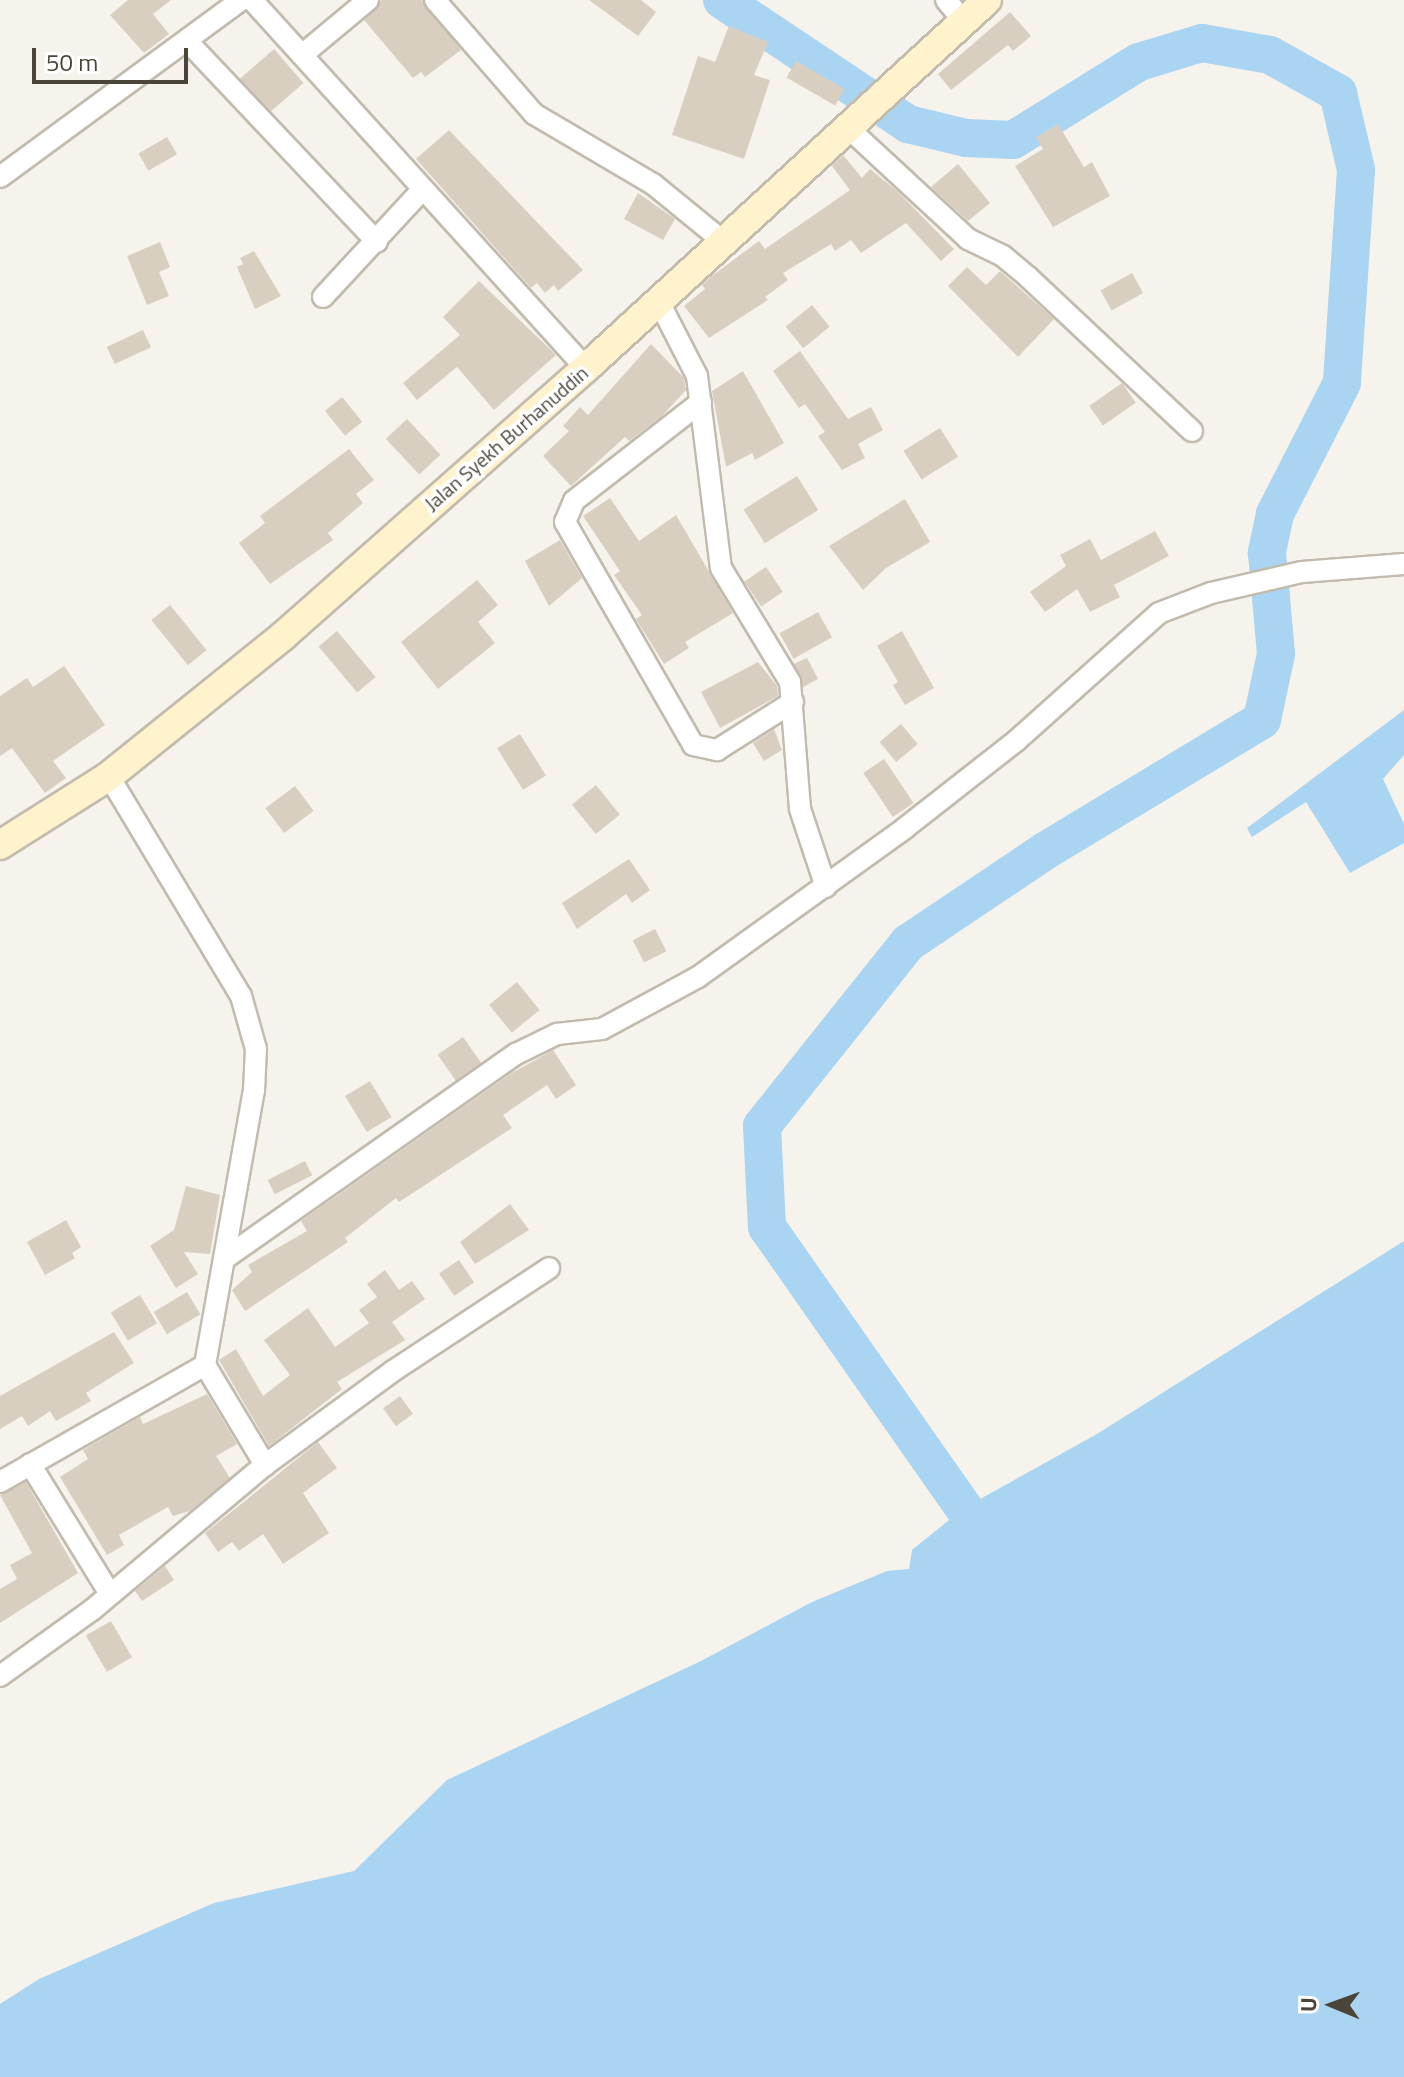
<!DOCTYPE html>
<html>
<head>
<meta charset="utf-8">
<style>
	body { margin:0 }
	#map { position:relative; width:1404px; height:2077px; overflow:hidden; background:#f6f3ec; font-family:"Titillium Web",sans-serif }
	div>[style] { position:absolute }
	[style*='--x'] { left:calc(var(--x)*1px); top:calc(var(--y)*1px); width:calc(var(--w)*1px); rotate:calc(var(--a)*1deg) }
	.water>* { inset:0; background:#a9d4f2 }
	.river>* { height:38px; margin:-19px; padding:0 19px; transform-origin:19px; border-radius:19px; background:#a9d4f2 }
	.building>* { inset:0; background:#d8cfc1; transform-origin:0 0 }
	.roads { filter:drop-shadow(2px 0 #c2bbae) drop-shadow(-2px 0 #c2bbae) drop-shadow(0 2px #c2bbae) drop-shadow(0 -2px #c2bbae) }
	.minor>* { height:20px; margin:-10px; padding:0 10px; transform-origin:10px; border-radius:10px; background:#fff }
	.secondary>* { height:28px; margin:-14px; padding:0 14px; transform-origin:14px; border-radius:14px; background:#fff3cd }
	span { translate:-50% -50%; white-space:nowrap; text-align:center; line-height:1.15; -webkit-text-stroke:7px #fff; paint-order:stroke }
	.street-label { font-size:20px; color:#4b4439 }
	.north { position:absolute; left:1292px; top:1965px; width:80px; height:80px; -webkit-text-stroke:6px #fff; paint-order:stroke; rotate:271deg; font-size:22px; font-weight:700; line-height:32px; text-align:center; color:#4b4439 }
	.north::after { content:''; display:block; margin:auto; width:28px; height:36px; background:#4b4439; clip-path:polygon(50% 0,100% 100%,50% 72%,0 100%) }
	.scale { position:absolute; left:32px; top:48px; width:156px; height:36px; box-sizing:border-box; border:4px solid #4b4439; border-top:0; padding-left:10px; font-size:24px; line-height:28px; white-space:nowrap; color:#4b4439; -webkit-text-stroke:6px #fff; paint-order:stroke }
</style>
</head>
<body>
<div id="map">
	<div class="water">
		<i style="clip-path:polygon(1404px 710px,1404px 755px,1383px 779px,1404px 824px,1404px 843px,1350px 873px,1306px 802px,1252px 837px,1247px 828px)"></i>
		<i style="clip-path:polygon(1404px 1241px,1404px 2077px,0 2077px,0 2004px,39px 1979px,214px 1903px,354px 1871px,447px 1780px,701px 1661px,812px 1602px,887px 1571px,909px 1569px,912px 1550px,964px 1508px,1097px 1434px)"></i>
	</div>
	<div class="river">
		<i style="--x:722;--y:0;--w:224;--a:33.7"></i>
		<i style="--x:908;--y:124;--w:60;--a:13.6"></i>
		<i style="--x:966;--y:138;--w:47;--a:2.4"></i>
		<i style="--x:1013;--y:140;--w:148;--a:-31.8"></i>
		<i style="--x:1139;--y:62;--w:66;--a:-16.8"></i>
		<i style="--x:1202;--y:43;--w:69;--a:10"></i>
		<i style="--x:1270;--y:55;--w:78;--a:29.2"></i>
		<i style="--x:1338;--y:93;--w:79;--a:76.8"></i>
		<i style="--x:1356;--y:170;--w:213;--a:93.8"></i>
		<i style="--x:1342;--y:383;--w:147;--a:117.1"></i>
		<i style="--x:1275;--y:514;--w:40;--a:102"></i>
		<i style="--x:1267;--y:553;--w:101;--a:84.9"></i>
		<i style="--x:1276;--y:654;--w:67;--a:102"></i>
		<i style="--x:1262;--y:720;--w:253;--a:148.9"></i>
		<i style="--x:1045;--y:851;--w:165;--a:146.1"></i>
		<i style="--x:908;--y:943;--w:234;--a:128.6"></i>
		<i style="--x:762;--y:1126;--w:101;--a:87.2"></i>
		<i style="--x:767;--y:1227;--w:343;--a:55"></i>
	</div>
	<div class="building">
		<i style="clip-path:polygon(128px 0,171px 0,153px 14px,169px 34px,144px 53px,110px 15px)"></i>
		<i style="clip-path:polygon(381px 0,422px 0,461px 50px,425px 77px,421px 72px,413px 78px,364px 20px)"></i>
		<i style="clip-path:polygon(589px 0,641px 0,656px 12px,638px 36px)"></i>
		<i style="clip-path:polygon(1010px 12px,1031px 36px,1013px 51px,1008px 45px,951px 90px,938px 74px)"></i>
		<i style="clip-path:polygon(729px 26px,768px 42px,754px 75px,770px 80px,744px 159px,672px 135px,698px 56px,715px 62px)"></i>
		<i style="left:274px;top:49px;width:45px;height:45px;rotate:49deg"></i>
		<i style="left:796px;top:61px;width:56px;height:19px;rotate:30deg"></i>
		<i style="clip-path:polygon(1058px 124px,1084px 167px,1092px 162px,1110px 196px,1053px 227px,1015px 166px,1043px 149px,1036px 137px)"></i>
		<i style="clip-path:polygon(449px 130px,583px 270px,558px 291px,554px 285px,545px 293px,537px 283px,531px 288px,416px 159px)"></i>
		<i style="left:167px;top:137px;width:20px;height:33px;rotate:60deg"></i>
		<i style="clip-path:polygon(843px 155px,862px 178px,870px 169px,897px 191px,954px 249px,941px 261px,906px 223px,861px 253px,851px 240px,835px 251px,831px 244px,783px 273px,788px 280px,765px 297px,768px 300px,709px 338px,684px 306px,705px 289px,702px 285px,709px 278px,759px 241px,765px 249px,850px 190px,832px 166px)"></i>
		<i style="clip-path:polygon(958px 164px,990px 203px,968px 221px,931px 187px)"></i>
		<i style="clip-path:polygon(638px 193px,675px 219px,663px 240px,624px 219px)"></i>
		<i style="clip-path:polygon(160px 242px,170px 267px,159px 272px,169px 296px,147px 305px,127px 256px)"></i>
		<i style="clip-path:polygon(254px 251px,281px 296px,255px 309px,237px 267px,243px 264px,240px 258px)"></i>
		<i style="clip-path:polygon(967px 267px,986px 285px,1000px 271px,1054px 319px,1018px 357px,948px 286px)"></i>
		<i style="left:1132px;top:273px;width:23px;height:36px;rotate:61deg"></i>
		<i style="clip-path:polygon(479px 281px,556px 355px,494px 410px,457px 367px,417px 400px,403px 383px,460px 335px,443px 317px)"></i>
		<i style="left:812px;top:305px;width:28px;height:34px;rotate:51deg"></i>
		<i style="left:143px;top:330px;width:19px;height:40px;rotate:65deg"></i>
		<i style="clip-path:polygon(651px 344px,684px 378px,686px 390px,662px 416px,629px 441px,625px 437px,571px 486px,543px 456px,569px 431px,563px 426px,580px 407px,588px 415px)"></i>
		<i style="clip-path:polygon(800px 351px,848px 419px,871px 407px,883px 430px,858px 444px,865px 458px,842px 470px,818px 436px,825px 432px,805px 404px,799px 408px,773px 371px)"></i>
		<i style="clip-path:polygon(743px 371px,784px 443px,755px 460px,752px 453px,726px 467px,712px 391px)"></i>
		<i style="left:1122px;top:383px;width:24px;height:40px;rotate:55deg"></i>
		<i style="left:342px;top:397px;width:32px;height:22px;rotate:51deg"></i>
		<i style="left:407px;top:419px;width:49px;height:29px;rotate:47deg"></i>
		<i style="left:940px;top:428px;width:34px;height:43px;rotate:58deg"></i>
		<i style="clip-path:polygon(349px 449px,374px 480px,356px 494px,363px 503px,328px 533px,333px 540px,270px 584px,239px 543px,265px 523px,260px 516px)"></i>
		<i style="left:797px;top:476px;width:40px;height:63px;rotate:58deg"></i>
		<i style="clip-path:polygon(610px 498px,639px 541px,676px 515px,733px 613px,685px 642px,689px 648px,664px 664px,636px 619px,642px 615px,614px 575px,620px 571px,583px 516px)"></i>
		<i style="clip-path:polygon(905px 499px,930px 542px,886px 568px,863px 590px,829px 546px)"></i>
		<i style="clip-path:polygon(1155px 531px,1169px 556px,1114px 585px,1120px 597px,1090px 612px,1077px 589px,1045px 612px,1030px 592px,1066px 566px,1060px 555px,1090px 539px,1101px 560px)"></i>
		<i style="clip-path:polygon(560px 540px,582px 578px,549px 606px,525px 561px)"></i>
		<i style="left:766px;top:567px;width:30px;height:26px;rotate:56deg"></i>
		<i style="clip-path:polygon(477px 580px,498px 605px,478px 622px,495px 643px,438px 689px,401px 642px)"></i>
		<i style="left:170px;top:605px;width:58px;height:24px;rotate:51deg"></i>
		<i style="left:818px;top:612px;width:29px;height:44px;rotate:61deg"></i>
		<i style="left:337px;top:631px;width:60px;height:24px;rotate:50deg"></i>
		<i style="clip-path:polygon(902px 631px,934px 688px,905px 705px,893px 685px,898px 682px,877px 646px)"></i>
		<i style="clip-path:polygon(807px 658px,818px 679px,803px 687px,794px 664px)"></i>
		<i style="clip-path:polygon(758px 662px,777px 686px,778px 696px,720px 728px,701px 692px)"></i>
		<i style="clip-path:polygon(64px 666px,105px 725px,53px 761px,66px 778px,45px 793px,12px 748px,0 756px,0 696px,27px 678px,33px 687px)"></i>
		<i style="left:901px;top:724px;width:26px;height:28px;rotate:50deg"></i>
		<i style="clip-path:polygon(774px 729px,782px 750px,764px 761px,753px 743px)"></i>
		<i style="left:520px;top:734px;width:49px;height:27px;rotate:58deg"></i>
		<i style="left:884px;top:759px;width:53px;height:25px;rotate:56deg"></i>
		<i style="left:596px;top:785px;width:38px;height:31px;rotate:51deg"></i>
		<i style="left:295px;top:786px;width:31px;height:37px;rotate:53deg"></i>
		<i style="clip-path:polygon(629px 859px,650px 890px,632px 903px,626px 894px,577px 929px,562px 903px)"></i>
		<i style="left:655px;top:929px;width:25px;height:25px;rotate:63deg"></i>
		<i style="left:517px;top:982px;width:36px;height:36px;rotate:51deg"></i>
		<i style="left:463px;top:1037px;width:32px;height:31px;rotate:55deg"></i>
		<i style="clip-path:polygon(553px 1050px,576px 1085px,556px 1099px,547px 1085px,503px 1115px,512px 1128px,399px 1202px,396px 1198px,345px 1238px,348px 1242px,245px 1311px,232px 1290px,252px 1272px,248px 1265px,307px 1231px,301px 1221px,510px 1074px)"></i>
		<i style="left:370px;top:1081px;width:42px;height:29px;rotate:59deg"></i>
		<i style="left:305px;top:1161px;width:16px;height:42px;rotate:63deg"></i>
		<i style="clip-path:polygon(186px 1186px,220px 1195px,210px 1254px,184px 1252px,198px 1274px,176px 1288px,150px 1246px,174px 1230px)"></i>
		<i style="clip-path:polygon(510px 1204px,529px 1230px,475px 1264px,460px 1242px)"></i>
		<i style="clip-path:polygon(66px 1220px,81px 1247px,72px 1253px,75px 1258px,45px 1275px,27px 1242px)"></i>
		<i style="left:459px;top:1260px;width:27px;height:24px;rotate:56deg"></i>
		<i style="clip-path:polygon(385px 1270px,399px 1290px,412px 1281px,425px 1299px,392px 1322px,405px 1340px,337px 1382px,342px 1389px,269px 1446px,219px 1360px,236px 1349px,263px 1396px,290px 1375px,264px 1340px,308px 1308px,335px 1347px,369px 1323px,359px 1310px,377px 1297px,367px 1284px)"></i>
		<i style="left:187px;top:1292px;width:26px;height:39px;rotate:59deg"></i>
		<i style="left:140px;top:1295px;width:33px;height:34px;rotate:59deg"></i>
		<i style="clip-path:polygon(114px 1332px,134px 1363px,86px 1393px,91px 1401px,56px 1421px,50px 1411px,28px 1426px,22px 1416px,0 1429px,0 1396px)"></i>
		<i style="clip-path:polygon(207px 1394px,237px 1444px,216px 1456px,230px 1478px,190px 1511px,173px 1516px,168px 1507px,119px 1535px,124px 1545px,107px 1555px,60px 1477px,88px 1459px,83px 1450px,140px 1417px,143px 1424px)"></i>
		<i style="left:400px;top:1396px;width:22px;height:21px;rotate:54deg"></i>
		<i style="clip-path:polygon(318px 1442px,337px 1468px,303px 1493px,329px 1533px,283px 1564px,263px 1534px,239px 1551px,232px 1542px,218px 1552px,205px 1533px)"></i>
		<i style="clip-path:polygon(26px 1482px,78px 1573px,0 1623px,0 1589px,17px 1579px,10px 1565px,32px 1553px,0 1495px)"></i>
		<i style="clip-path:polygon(165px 1566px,174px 1580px,142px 1601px,135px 1591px)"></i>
		<i style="left:111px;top:1621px;width:42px;height:29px;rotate:60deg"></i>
	</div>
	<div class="roads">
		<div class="minor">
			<i style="--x:252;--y:0;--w:497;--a:47.8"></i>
			<i style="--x:435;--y:0;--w:151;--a:49"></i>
			<i style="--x:534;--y:114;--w:138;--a:30.5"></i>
			<i style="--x:653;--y:184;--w:90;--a:39.2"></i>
			<i style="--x:946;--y:0;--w:25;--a:50"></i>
			<i style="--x:188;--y:42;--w:275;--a:46.6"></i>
			<i style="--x:302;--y:55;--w:86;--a:-39.8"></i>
			<i style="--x:846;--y:126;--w:166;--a:42.8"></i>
			<i style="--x:968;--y:239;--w:39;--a:26"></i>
			<i style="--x:1003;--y:256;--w:33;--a:40"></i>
			<i style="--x:1028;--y:277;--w:225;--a:43.2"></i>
			<i style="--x:0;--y:177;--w:299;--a:-36.3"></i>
			<i style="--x:323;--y:297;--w:147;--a:-47.2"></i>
			<i style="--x:659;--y:302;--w:83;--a:62.8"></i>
			<i style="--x:697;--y:376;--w:193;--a:82.9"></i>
			<i style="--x:721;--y:568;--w:133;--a:58.8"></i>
			<i style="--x:790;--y:682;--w:127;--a:85.5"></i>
			<i style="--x:800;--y:809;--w:82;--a:71.6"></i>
			<i style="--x:701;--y:402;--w:161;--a:142.1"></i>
			<i style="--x:574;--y:501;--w:23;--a:113"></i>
			<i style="--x:565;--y:522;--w:257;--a:60.1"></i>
			<i style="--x:693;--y:745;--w:25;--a:12"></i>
			<i style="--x:717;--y:750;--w:90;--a:-32.3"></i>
			<i style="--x:224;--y:1259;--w:357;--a:-35.1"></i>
			<i style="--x:516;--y:1054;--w:46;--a:-26"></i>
			<i style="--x:557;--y:1034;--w:45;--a:-6.3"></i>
			<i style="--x:602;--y:1029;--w:109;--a:-28.4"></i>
			<i style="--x:698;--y:977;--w:255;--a:-35.7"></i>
			<i style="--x:905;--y:828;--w:141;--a:-38.1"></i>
			<i style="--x:1016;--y:741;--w:192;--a:-41.8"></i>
			<i style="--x:1159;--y:613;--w:56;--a:-21"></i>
			<i style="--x:1211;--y:593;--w:93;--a:-13"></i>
			<i style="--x:1302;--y:572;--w:102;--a:-4.5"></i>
			<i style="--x:205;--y:1365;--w:117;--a:59"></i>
			<i style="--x:30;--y:1464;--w:153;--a:58.4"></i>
			<i style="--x:0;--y:1482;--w:236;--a:-29.7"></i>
			<i style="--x:205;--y:1365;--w:278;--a:-79.9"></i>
			<i style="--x:254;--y:1091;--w:42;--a:-87.3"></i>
			<i style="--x:256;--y:1049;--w:55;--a:-105.8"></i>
			<i style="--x:241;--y:996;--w:257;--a:-121"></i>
			<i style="--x:0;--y:1676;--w:113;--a:-35.7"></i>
			<i style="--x:92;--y:1610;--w:226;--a:-40"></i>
			<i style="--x:265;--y:1465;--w:159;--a:-36.3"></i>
			<i style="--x:393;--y:1371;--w:187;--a:-33.4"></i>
		</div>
		<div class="secondary">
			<i style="--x:0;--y:845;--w:129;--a:-32.3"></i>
			<i style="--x:109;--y:776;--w:223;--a:-38.8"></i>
			<i style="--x:283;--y:636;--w:405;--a:-41.5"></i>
			<i style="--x:586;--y:368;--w:544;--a:-42.54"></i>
		</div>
	</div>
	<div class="street-label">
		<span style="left:506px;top:438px;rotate:-41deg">Jalan Syekh Burhanuddin</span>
	</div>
	<div class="north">U</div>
	<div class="scale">50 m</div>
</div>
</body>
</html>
